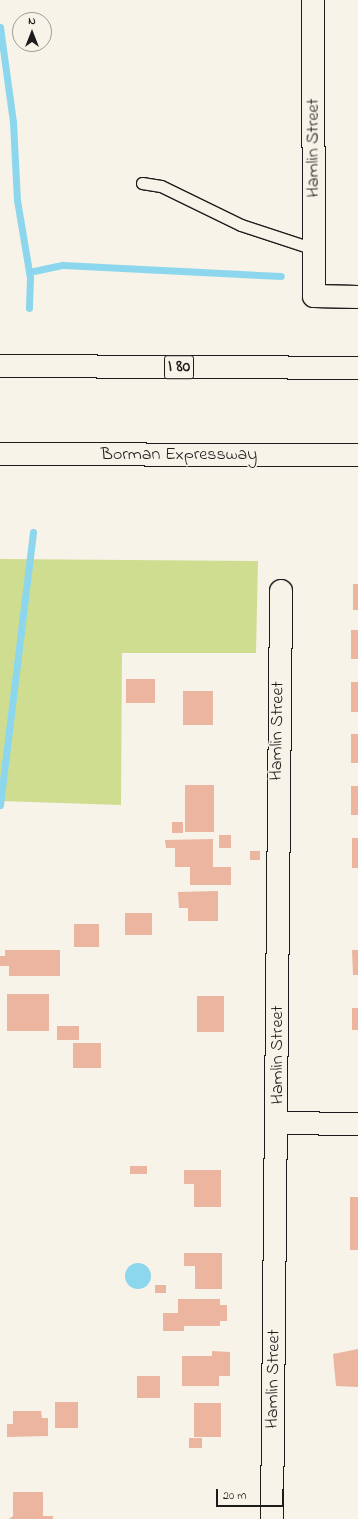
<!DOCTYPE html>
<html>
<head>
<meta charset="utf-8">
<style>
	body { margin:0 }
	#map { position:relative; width:358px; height:1519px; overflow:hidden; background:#f7f3e8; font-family:"Indie Flower",sans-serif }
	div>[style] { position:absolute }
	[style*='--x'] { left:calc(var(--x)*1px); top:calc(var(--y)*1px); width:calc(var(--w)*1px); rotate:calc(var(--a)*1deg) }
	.green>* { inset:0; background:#cfdd90 }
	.water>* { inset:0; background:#8cd7ed }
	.round { border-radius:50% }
	.stream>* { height:7px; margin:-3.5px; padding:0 3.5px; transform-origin:3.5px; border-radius:3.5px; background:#8cd7ed }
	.building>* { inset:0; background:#ebb5a0; transform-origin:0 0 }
	.roads { filter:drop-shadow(1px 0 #1c1c1c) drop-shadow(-1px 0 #1c1c1c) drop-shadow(0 1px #1c1c1c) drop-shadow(0 -1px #1c1c1c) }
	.lane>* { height:11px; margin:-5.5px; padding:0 5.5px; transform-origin:5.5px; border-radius:5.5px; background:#f7f3e8 }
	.street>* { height:22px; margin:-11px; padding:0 11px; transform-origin:11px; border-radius:11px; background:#f7f3e8 }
	.highway>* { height:22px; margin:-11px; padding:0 11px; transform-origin:11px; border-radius:11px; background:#f7f3e8 }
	span { translate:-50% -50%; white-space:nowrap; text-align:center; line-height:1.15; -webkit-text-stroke:3px #f7f3e8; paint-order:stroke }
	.shield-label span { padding:1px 3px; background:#f7f3e8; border:1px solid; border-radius:3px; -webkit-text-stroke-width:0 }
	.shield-label { font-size:17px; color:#1c1c1c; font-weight:700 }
	.street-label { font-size:18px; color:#1c1c1c }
	.north { position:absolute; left:12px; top:12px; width:40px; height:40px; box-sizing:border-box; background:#f7f3e8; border:1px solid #9f9d96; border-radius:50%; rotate:0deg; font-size:11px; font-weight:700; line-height:16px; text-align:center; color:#1c1c1c }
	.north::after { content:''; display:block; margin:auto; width:14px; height:18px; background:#1c1c1c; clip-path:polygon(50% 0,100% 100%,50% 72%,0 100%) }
	.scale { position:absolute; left:216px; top:1489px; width:68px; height:18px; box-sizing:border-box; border:2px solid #1c1c1c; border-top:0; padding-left:5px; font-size:12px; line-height:14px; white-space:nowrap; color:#1c1c1c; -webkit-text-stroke:3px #f7f3e8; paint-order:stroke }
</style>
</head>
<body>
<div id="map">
	<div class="green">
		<i style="clip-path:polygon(0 559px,258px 561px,256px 653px,122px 653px,121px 805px,0 801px)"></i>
	</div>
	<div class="water">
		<i class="round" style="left:125px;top:1263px;width:26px;height:26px"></i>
	</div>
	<div class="stream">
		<i style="--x:0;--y:27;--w:96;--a:82.2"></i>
		<i style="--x:13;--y:122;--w:78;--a:87.1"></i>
		<i style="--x:17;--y:200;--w:79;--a:80.5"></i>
		<i style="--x:30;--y:278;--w:30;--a:92"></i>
		<i style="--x:29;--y:272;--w:35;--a:-12"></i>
		<i style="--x:63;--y:265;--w:218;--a:2.9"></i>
		<i style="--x:0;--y:805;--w:275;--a:-83.1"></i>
	</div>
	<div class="building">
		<i style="left:353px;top:584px;width:5px;height:26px"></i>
		<i style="left:351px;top:630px;width:7px;height:29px"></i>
		<i style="left:126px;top:679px;width:29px;height:24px"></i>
		<i style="left:351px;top:682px;width:7px;height:30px"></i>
		<i style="left:183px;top:691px;width:30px;height:34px"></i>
		<i style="left:351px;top:734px;width:7px;height:29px"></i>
		<i style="left:185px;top:785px;width:29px;height:47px"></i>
		<i style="left:351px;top:786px;width:7px;height:29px"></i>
		<i style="left:172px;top:822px;width:11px;height:11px"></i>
		<i style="left:219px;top:835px;width:12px;height:13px"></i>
		<i style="left:352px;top:838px;width:6px;height:30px"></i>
		<i style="clip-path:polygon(213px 839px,213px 867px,231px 867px,231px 885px,190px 885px,190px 867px,175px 867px,175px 848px,166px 848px,165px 840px)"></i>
		<i style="left:250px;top:851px;width:10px;height:9px"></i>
		<i style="clip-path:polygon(218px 891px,218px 921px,188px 921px,188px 908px,179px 908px,178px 892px)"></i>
		<i style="left:125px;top:913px;width:27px;height:22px"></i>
		<i style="left:74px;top:924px;width:25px;height:23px"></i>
		<i style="clip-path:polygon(5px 950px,60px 950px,60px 976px,9px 976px,9px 966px,0 966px,0 956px,5px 956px)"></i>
		<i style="clip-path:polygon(352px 950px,358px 950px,358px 975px,353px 975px)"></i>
		<i style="left:7px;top:994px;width:42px;height:37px"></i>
		<i style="left:197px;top:996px;width:27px;height:36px"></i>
		<i style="left:352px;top:1008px;width:6px;height:22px"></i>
		<i style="left:57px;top:1026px;width:22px;height:14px"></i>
		<i style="left:73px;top:1043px;width:28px;height:25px"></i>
		<i style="left:130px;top:1166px;width:17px;height:8px"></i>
		<i style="clip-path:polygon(184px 1170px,221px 1170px,221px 1207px,194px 1207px,194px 1184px,184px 1184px)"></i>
		<i style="left:350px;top:1197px;width:8px;height:53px"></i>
		<i style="clip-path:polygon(184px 1253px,222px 1253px,222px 1289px,195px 1289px,195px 1266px,184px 1266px)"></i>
		<i style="left:155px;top:1285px;width:11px;height:8px"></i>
		<i style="clip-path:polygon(178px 1299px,220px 1299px,220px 1305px,227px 1305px,227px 1321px,220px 1321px,220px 1326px,184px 1326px,184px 1331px,163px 1331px,163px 1313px,178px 1313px)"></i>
		<i style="clip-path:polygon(358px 1349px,358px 1387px,336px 1386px,333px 1354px)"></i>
		<i style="clip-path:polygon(212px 1351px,230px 1352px,230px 1376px,219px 1376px,219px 1386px,182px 1386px,182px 1356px,212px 1356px)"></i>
		<i style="left:137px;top:1376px;width:23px;height:22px"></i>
		<i style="left:55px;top:1402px;width:23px;height:26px"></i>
		<i style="left:194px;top:1403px;width:27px;height:34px"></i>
		<i style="clip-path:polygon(13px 1411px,41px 1411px,42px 1418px,48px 1418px,48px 1436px,7px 1437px,7px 1424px,13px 1424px)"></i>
		<i style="left:189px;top:1438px;width:13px;height:10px"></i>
		<i style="clip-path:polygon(13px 1492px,43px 1492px,43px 1516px,53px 1516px,53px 1519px,9px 1519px,13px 1516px)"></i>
	</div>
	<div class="roads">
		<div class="lane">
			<i style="--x:142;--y:183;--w:19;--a:9"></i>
			<i style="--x:161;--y:186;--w:89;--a:26"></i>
			<i style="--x:241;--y:225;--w:77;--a:18.2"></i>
		</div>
		<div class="street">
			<i style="--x:313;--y:0;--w:296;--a:89.8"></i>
			<i style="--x:314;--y:296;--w:44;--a:1.3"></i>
			<i style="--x:278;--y:1123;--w:80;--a:0.7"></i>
			<i style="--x:272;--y:1519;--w:928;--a:-89.44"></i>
		</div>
		<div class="highway">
			<i style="--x:0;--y:366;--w:358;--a:0.3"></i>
			<i style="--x:0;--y:454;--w:358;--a:0.2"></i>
		</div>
	</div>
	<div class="shield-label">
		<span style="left:179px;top:367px">I 80</span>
	</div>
	<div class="street-label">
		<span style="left:314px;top:148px;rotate:-90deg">Hamlin Street</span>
		<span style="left:179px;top:455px">Borman Expressway</span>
		<span style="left:278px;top:731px;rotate:-89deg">Hamlin Street</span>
		<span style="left:278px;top:1055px;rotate:-90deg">Hamlin Street</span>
		<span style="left:274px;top:1379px;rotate:-89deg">Hamlin Street</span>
	</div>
	<div class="north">N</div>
	<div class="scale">20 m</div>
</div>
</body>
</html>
